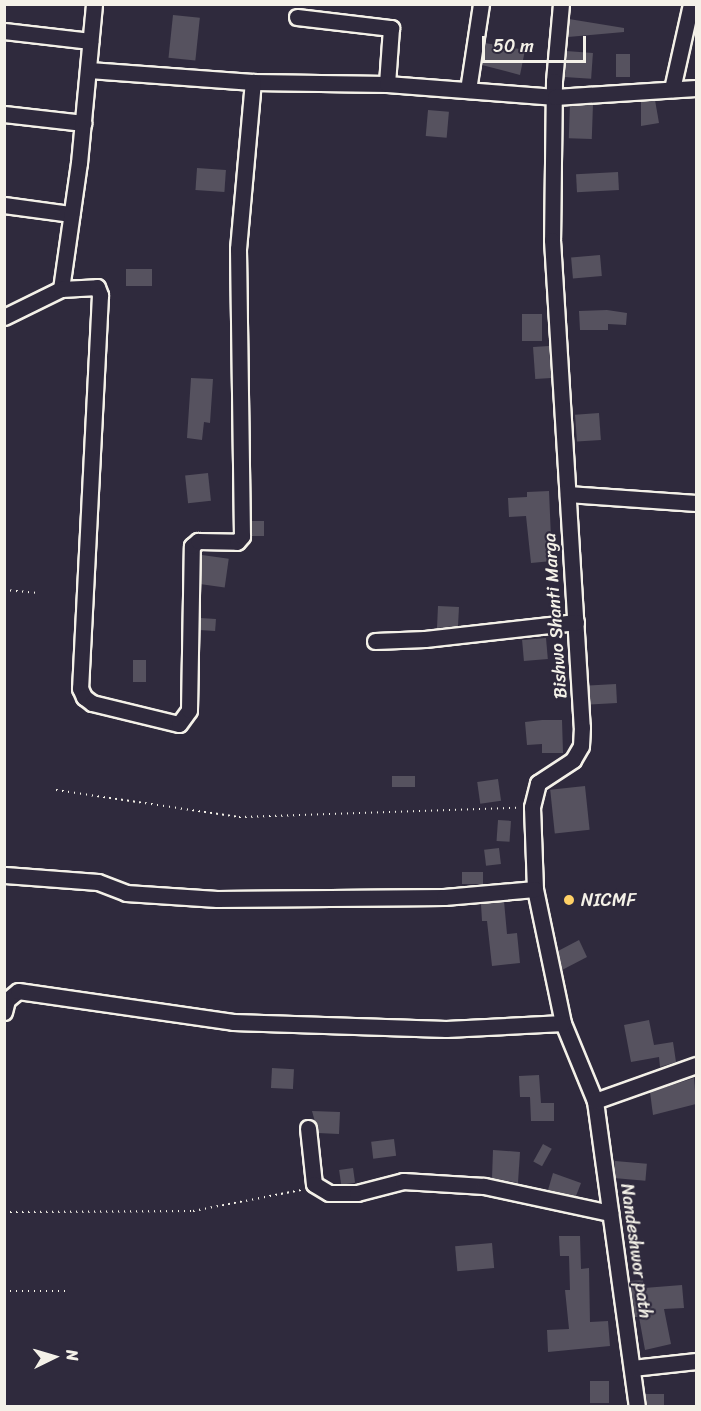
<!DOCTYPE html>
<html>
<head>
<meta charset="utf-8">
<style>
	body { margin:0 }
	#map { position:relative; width:701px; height:1411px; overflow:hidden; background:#2f2a3d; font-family:Sriracha,sans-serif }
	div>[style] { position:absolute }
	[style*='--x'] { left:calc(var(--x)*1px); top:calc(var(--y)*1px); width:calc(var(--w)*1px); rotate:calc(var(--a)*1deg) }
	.building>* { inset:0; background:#56525f; transform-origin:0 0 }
	.path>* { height:2px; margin-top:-1px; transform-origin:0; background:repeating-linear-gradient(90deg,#f4f1e8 0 1.5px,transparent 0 6px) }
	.roads { filter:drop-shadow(2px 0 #f4f1e8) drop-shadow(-2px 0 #f4f1e8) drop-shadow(0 2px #f4f1e8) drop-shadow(0 -2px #f4f1e8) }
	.minor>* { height:15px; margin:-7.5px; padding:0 7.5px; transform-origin:7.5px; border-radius:7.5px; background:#2f2a3d }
	.dots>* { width:16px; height:16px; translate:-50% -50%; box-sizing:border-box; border:3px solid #2f2a3d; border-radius:50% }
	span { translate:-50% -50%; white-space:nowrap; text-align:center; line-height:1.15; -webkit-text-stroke:4.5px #2f2a3d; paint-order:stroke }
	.street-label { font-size:18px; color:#f4f1e8 }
	.poi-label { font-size:18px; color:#f4f1e8 }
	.left { translate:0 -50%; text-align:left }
	.frame { position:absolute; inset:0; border:6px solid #f4f1e8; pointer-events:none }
	.north { position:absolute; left:24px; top:1327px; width:60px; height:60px; -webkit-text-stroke:4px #2f2a3d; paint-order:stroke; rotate:85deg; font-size:16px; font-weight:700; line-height:24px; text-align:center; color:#f4f1e8 }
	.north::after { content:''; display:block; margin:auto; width:21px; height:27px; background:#f4f1e8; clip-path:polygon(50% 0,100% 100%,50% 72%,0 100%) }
	.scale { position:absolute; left:482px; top:36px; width:104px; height:27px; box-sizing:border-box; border:3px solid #f4f1e8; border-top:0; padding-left:8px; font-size:18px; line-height:21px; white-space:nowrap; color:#f4f1e8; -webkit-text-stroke:4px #2f2a3d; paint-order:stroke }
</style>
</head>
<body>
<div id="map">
	<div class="building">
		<i style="left:173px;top:15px;width:27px;height:43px;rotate:6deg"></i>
		<i style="clip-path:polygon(569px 19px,624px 28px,624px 32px,568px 37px)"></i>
		<i style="clip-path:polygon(485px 43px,525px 50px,520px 75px,482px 65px)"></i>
		<i style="left:566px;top:51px;width:27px;height:26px;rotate:4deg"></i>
		<i style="left:616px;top:54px;width:14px;height:23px"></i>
		<i style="clip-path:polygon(655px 100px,659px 123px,641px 126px,641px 101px)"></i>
		<i style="left:593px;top:104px;width:35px;height:23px;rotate:92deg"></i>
		<i style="left:428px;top:110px;width:21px;height:26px;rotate:5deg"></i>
		<i style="left:197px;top:168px;width:29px;height:22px;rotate:4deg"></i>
		<i style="left:618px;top:172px;width:18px;height:42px;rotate:87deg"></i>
		<i style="left:600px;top:255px;width:21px;height:29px;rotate:85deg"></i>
		<i style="left:126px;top:269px;width:26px;height:17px"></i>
		<i style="clip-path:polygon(607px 310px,627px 313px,626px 325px,608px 324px,608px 330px,580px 330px,579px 311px)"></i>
		<i style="left:522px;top:314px;width:20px;height:27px"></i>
		<i style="left:549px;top:346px;width:32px;height:16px;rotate:86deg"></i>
		<i style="clip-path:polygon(191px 378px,213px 379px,210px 423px,204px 422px,202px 440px,187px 438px)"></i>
		<i style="left:599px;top:413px;width:27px;height:24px;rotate:86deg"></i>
		<i style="left:208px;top:473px;width:28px;height:23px;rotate:84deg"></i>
		<i style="clip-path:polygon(549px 491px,552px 561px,531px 563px,526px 516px,509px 517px,508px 498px,527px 497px,527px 492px)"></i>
		<i style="left:252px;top:521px;width:12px;height:15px"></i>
		<i style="left:202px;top:555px;width:27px;height:29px;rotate:8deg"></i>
		<i style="clip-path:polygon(438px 606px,459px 607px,458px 626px,437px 628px)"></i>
		<i style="left:200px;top:618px;width:16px;height:12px;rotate:4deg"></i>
		<i style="left:546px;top:638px;width:21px;height:24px;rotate:85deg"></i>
		<i style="left:133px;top:660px;width:13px;height:22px"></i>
		<i style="left:616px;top:684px;width:19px;height:27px;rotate:87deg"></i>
		<i style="clip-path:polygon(542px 720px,562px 720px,563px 753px,542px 753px,542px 744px,527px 745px,525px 722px)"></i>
		<i style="left:415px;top:776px;width:11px;height:23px;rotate:90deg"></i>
		<i style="left:498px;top:779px;width:22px;height:21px;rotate:82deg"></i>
		<i style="left:585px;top:786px;width:44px;height:35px;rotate:84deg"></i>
		<i style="left:498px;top:820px;width:13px;height:21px;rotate:4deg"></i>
		<i style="left:499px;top:848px;width:16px;height:15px;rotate:83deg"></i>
		<i style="left:483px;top:872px;width:12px;height:21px;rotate:90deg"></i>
		<i style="clip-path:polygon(504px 901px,507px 934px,517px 933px,520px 963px,492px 966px,487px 921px,482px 921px,481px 904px)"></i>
		<i style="clip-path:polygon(579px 940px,587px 957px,562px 970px,558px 951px)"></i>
		<i style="clip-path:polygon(649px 1020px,654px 1045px,673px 1042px,676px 1062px,660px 1067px,659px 1057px,631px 1062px,624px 1025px)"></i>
		<i style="left:272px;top:1068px;width:22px;height:20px;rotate:3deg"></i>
		<i style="clip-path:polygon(539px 1075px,541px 1103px,554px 1103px,554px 1121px,531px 1121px,530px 1097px,520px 1097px,519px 1076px)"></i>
		<i style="clip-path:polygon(694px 1078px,696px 1104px,653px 1115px,650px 1092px)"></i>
		<i style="clip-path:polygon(312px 1111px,340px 1112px,339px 1134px,318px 1133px)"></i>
		<i style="left:394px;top:1139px;width:17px;height:23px;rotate:83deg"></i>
		<i style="left:543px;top:1144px;width:10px;height:20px;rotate:29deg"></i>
		<i style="clip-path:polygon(493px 1150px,520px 1152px,518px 1183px,492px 1178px)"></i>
		<i style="left:615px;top:1161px;width:32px;height:17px;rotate:5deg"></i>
		<i style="left:353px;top:1168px;width:15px;height:14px;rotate:82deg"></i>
		<i style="clip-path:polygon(553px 1173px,581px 1183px,576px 1196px,548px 1190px)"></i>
		<i style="clip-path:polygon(559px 1236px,580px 1236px,581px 1269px,589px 1268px,590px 1322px,608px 1321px,610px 1346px,548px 1352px,547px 1330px,569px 1329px,565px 1290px,570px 1290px,569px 1256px,560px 1256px)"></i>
		<i style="left:492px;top:1243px;width:25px;height:37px;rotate:85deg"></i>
		<i style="clip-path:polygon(643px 1280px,644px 1288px,682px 1285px,684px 1308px,664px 1309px,671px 1344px,645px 1350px,639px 1317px,635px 1317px,630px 1281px)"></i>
		<i style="left:590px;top:1381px;width:19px;height:22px"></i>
		<i style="left:645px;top:1394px;width:19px;height:13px"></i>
	</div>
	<div class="path">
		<i style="--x:4;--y:590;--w:32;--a:5"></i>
		<i style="--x:56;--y:790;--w:185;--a:8.4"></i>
		<i style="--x:239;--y:817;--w:278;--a:-1.9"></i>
		<i style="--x:4;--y:1212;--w:189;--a:-0.3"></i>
		<i style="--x:193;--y:1211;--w:110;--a:-11"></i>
		<i style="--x:4;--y:1291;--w:61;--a:0"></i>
	</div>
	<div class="roads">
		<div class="minor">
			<i style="--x:561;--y:4;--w:77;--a:95.2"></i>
			<i style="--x:554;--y:81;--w:159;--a:90.7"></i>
			<i style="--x:552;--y:240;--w:488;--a:86.5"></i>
			<i style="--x:582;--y:727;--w:19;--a:93"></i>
			<i style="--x:581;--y:746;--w:16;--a:120"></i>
			<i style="--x:573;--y:760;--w:42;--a:146.7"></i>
			<i style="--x:538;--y:783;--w:25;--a:104"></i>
			<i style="--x:532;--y:807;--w:82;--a:87.9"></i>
			<i style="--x:535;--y:889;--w:137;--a:78.2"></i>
			<i style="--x:563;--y:1023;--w:84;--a:67.7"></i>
			<i style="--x:595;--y:1101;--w:308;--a:82.2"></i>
			<i style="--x:297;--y:17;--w:95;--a:6.7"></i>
			<i style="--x:391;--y:28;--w:56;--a:94.1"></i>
			<i style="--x:4;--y:31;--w:87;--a:6.6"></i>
			<i style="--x:89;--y:70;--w:164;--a:4.2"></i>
			<i style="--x:253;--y:82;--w:134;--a:0.9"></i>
			<i style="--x:387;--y:84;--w:169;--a:4.4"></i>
			<i style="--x:555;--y:97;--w:141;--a:-3.7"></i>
			<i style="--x:672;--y:89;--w:87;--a:-77.4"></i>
			<i style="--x:468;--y:90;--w:87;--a:-81.4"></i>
			<i style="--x:4;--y:114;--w:80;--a:6.5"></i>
			<i style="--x:4;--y:205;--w:68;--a:7.7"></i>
			<i style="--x:61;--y:289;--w:127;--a:-81.9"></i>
			<i style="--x:79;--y:163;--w:160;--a:-84.6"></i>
			<i style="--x:4;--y:317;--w:64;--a:-26.2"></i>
			<i style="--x:61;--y:289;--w:36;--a:-3"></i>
			<i style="--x:97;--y:287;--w:9;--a:69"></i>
			<i style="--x:100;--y:295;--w:394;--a:92.9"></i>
			<i style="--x:80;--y:688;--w:10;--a:66"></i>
			<i style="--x:84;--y:697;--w:10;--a:37"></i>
			<i style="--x:92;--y:703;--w:89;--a:13.6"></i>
			<i style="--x:179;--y:724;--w:17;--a:-54"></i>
			<i style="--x:189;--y:710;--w:164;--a:-89"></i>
			<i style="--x:192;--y:546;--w:8;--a:-40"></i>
			<i style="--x:198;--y:541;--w:39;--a:1"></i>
			<i style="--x:237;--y:542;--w:8;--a:-50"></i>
			<i style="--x:242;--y:536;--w:287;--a:-90.8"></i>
			<i style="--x:238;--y:249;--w:168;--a:-84.9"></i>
			<i style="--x:568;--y:494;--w:128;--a:4"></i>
			<i style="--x:375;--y:641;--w:50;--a:-2.3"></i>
			<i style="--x:425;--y:639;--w:152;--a:-6.4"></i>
			<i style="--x:5;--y:875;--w:93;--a:4.3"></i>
			<i style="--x:98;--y:882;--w:30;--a:21"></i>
			<i style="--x:126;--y:893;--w:91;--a:3.8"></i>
			<i style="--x:217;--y:899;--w:227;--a:-0.5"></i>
			<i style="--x:444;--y:897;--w:91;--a:-5"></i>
			<i style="--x:4;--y:1012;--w:12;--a:-76"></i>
			<i style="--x:7;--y:1000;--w:14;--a:-39"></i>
			<i style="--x:18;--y:991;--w:217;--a:8.2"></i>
			<i style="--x:233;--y:1022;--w:213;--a:1.9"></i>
			<i style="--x:446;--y:1029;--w:117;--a:-2.9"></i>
			<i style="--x:595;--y:1101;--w:107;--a:-19.6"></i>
			<i style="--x:308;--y:1128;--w:56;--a:83.9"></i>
			<i style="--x:314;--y:1184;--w:17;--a:31"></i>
			<i style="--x:329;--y:1193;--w:28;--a:0"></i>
			<i style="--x:357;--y:1193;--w:48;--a:-14.6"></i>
			<i style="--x:403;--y:1181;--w:81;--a:3.5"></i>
			<i style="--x:484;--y:1186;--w:129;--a:12.1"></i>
			<i style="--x:633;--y:1368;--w:63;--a:-6.3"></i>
		</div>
	</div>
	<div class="dots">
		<i style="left:569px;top:900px;background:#ffd166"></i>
	</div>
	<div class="street-label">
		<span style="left:555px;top:616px;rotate:-94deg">Bishwo Shanti Marga</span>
		<span style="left:636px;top:1251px;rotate:82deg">Nandeshwor path</span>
	</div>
	<div class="poi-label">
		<span class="left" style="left:581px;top:900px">NICMF</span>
	</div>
	<div class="frame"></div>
	<div class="north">N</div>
	<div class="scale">50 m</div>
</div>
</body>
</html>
